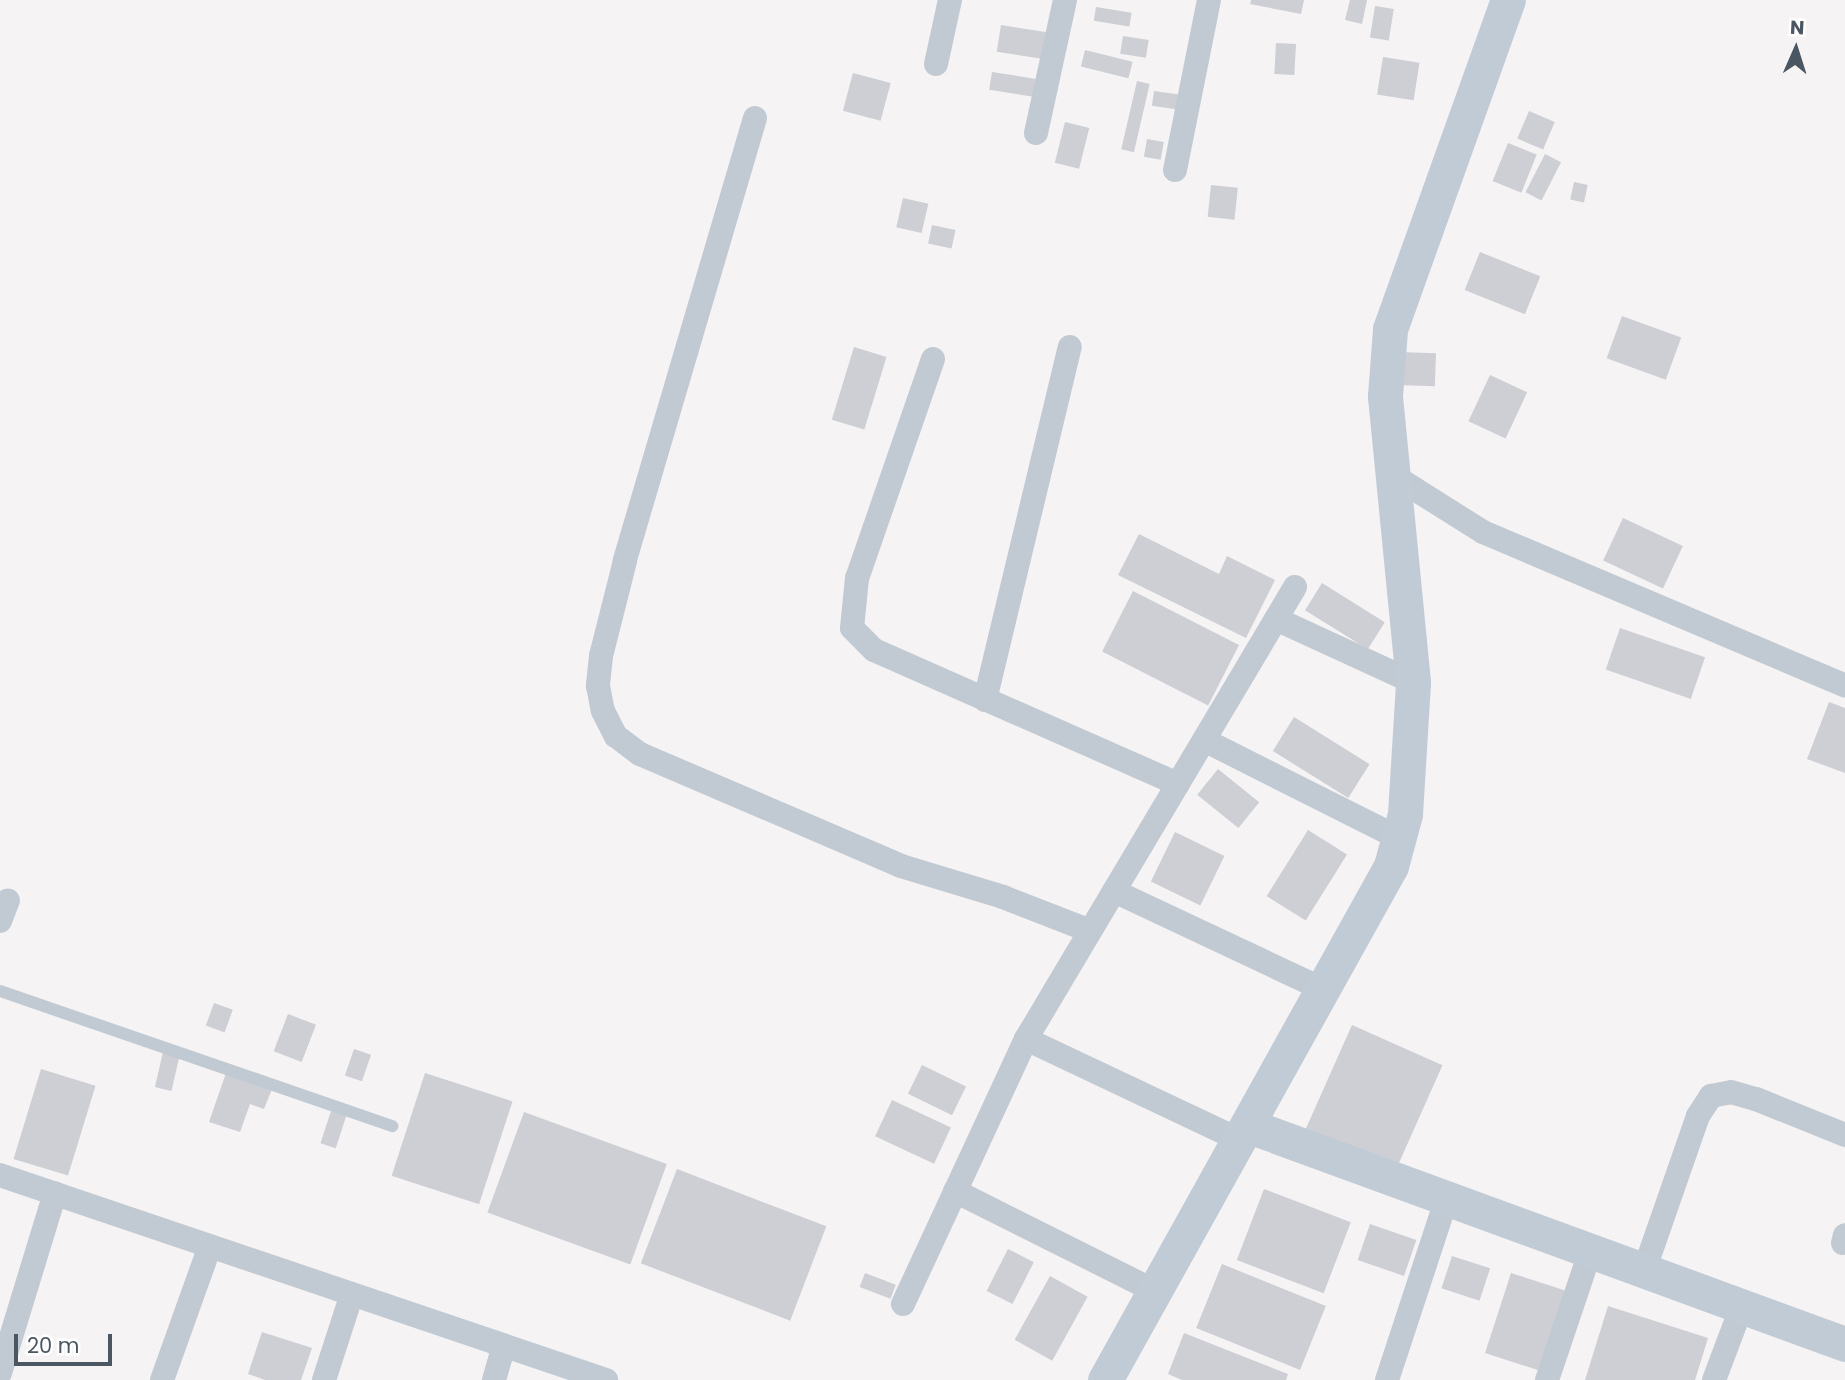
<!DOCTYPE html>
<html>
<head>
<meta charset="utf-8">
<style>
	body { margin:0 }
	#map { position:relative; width:1845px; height:1380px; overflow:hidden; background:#f5f3f3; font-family:Poppins,sans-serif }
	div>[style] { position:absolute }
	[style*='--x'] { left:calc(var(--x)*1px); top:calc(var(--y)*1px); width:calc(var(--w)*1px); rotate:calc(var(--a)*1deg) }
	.building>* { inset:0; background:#cdcfd5; transform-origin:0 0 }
	.lane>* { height:12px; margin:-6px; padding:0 6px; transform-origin:6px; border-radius:6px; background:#c1cad2 }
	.street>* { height:24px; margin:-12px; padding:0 12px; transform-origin:12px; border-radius:12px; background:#c1cad2 }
	.secondary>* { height:35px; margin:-17.5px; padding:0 17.5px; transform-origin:17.5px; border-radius:17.5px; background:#c1cbd6 }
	span { translate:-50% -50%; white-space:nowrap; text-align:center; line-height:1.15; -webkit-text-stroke:5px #fff; paint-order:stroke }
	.north { position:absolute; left:1761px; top:14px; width:70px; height:70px; -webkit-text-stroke:5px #fff; paint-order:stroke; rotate:3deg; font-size:19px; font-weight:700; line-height:28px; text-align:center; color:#4a5661 }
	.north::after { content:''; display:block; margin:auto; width:24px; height:32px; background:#4a5661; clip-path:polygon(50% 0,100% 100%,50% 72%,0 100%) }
	.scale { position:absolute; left:14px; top:1334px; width:98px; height:32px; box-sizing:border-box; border:4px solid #4a5661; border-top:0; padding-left:9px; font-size:21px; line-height:24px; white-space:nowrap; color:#4a5661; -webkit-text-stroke:5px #fff; paint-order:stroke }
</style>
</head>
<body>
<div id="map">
	<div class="building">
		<i style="clip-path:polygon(1251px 0,1304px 0,1301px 14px,1250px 4px)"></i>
		<i style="clip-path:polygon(1350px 0,1367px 0,1362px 24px,1345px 20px)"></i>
		<i style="left:1375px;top:6px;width:19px;height:32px;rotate:9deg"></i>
		<i style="left:1096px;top:7px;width:36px;height:14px;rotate:9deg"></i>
		<i style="left:1001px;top:25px;width:47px;height:27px;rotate:9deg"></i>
		<i style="left:1123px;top:36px;width:26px;height:18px;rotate:9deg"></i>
		<i style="left:1276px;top:43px;width:20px;height:31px;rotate:3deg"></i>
		<i style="left:1085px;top:50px;width:49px;height:17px;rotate:14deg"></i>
		<i style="left:1383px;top:57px;width:37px;height:38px;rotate:9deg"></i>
		<i style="left:992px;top:72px;width:46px;height:18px;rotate:9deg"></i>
		<i style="left:853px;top:73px;width:39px;height:39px;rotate:15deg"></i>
		<i style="left:1137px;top:81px;width:13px;height:70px;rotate:13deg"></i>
		<i style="left:1154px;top:91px;width:29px;height:15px;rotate:8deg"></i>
		<i style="left:1529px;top:111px;width:28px;height:30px;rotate:23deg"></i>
		<i style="left:1065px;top:122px;width:25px;height:42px;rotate:14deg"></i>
		<i style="left:1147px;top:139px;width:17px;height:18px;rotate:10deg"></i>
		<i style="left:1508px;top:143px;width:31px;height:41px;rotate:22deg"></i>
		<i style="left:1545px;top:154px;width:18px;height:43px;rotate:27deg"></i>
		<i style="left:1574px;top:182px;width:14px;height:18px;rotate:12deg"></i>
		<i style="left:1211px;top:185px;width:27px;height:32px;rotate:6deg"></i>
		<i style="left:903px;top:198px;width:26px;height:30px;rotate:13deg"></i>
		<i style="left:932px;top:225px;width:24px;height:19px;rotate:12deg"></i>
		<i style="left:1480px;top:252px;width:65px;height:41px;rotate:22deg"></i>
		<i style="left:1622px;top:316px;width:63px;height:45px;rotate:20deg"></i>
		<i style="left:854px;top:347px;width:34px;height:76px;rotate:17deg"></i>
		<i style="left:1398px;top:352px;width:38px;height:33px;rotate:2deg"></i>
		<i style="left:1490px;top:375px;width:41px;height:51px;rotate:25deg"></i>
		<i style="left:1623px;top:518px;width:66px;height:47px;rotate:25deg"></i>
		<i style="clip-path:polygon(1139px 534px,1219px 574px,1227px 556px,1275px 580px,1246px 638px,1118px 575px)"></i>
		<i style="left:1322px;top:583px;width:74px;height:32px;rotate:32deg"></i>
		<i style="left:1133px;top:591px;width:119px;height:68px;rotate:27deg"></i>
		<i style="left:1620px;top:628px;width:90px;height:44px;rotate:19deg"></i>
		<i style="clip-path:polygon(1829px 702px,1845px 708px,1845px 773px,1807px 759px)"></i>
		<i style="left:1294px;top:717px;width:89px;height:40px;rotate:32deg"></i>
		<i style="left:1218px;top:769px;width:53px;height:33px;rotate:39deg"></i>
		<i style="left:1308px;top:830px;width:46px;height:78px;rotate:32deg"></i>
		<i style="left:1175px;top:832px;width:55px;height:55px;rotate:26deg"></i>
		<i style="left:214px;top:1003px;width:20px;height:24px;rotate:20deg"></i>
		<i style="left:288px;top:1014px;width:30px;height:40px;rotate:21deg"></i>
		<i style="left:1352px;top:1025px;width:99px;height:116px;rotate:24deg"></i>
		<i style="left:354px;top:1049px;width:18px;height:28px;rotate:19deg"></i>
		<i style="left:163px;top:1052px;width:17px;height:36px;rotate:13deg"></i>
		<i style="left:922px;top:1065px;width:49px;height:32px;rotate:26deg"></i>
		<i style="left:41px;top:1069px;width:57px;height:94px;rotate:17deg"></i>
		<i style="clip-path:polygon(226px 1073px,272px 1089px,264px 1109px,250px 1104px,240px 1132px,209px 1122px)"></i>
		<i style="left:425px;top:1073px;width:92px;height:108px;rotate:18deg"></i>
		<i style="left:892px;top:1100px;width:65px;height:40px;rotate:25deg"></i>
		<i style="left:331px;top:1111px;width:16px;height:34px;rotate:18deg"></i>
		<i style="left:524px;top:1112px;width:152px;height:107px;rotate:20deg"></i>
		<i style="left:677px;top:1169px;width:160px;height:101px;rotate:21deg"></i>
		<i style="left:1264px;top:1189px;width:93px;height:76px;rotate:21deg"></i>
		<i style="left:1370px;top:1224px;width:49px;height:38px;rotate:19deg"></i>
		<i style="left:1008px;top:1249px;width:29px;height:47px;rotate:27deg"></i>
		<i style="left:1452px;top:1256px;width:40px;height:34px;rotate:18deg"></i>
		<i style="left:1222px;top:1264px;width:112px;height:69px;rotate:22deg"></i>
		<i style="left:865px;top:1273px;width:33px;height:15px;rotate:21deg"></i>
		<i style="left:1511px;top:1273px;width:57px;height:84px;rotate:18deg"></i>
		<i style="left:1050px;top:1276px;width:43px;height:73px;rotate:29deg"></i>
		<i style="clip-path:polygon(1608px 1306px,1708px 1338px,1695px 1380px,1585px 1380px)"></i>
		<i style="clip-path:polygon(262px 1332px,312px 1348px,301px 1380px,265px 1380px,248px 1374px)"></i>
		<i style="clip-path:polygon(1184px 1333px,1288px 1374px,1286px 1380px,1182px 1380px,1168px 1374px)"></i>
	</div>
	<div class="lane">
		<i style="--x:0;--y:991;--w:415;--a:19"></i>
	</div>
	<div class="street">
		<i style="--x:936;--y:64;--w:66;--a:-77.7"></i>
		<i style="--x:755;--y:118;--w:462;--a:106.4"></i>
		<i style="--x:625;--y:561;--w:98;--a:104.2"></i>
		<i style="--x:601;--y:656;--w:30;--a:96"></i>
		<i style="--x:598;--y:686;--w:25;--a:79"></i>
		<i style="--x:603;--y:711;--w:28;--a:63"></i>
		<i style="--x:616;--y:736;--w:30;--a:37"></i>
		<i style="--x:640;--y:754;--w:284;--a:23.2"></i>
		<i style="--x:901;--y:866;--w:107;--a:16.9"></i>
		<i style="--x:1003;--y:897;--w:93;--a:21.3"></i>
		<i style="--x:1036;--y:133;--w:136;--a:-77.7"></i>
		<i style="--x:1175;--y:170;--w:173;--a:-78.7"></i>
		<i style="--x:933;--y:359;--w:232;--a:109.1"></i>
		<i style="--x:857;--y:578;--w:50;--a:95.7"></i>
		<i style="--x:852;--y:628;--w:31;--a:45"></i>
		<i style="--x:874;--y:650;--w:332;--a:23.8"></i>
		<i style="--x:1394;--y:476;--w:105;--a:32.2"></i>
		<i style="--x:1483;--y:532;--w:393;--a:23"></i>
		<i style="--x:1276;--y:619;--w:151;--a:24.7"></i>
		<i style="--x:985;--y:700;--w:363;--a:-76.5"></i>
		<i style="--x:1204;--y:740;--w:218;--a:26.7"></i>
		<i style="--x:1114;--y:891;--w:230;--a:25.2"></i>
		<i style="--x:0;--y:921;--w:22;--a:-69"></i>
		<i style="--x:1026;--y:1039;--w:239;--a:25.3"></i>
		<i style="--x:0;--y:1175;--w:640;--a:18.69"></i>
		<i style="--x:955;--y:1191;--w:221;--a:26.6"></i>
		<i style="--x:1843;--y:1243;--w:8;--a:-76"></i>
		<i style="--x:1644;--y:1271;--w:164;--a:-70.8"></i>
		<i style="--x:1698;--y:1116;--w:24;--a:-57"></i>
		<i style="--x:1711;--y:1096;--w:20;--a:-11"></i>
		<i style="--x:1731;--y:1092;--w:26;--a:16"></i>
		<i style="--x:1756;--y:1099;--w:96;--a:22"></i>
		<i style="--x:903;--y:1304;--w:292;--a:-65.1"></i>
		<i style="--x:1026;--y:1039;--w:526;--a:-59.24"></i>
		<i style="--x:0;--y:1373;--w:188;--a:-73"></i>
		<i style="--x:162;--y:1380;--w:142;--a:-70.3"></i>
		<i style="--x:324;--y:1380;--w:90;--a:-72"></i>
		<i style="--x:494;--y:1380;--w:35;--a:-74"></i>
		<i style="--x:1387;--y:1380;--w:188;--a:-71.8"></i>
		<i style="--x:1547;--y:1380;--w:135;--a:-71.4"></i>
		<i style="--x:1714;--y:1380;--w:79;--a:-69.3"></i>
	</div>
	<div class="secondary">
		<i style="--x:1249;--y:1126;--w:635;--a:20.09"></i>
		<i style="--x:1105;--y:1380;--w:588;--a:-60.91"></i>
		<i style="--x:1391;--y:866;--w:54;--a:-74.9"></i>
		<i style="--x:1405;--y:814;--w:132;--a:-86.5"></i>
		<i style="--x:1413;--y:682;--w:287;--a:-95.6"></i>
		<i style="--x:1385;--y:396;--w:67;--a:-85.7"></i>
		<i style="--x:1390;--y:329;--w:350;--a:-70.3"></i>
	</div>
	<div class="north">N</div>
	<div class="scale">20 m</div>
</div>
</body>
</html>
